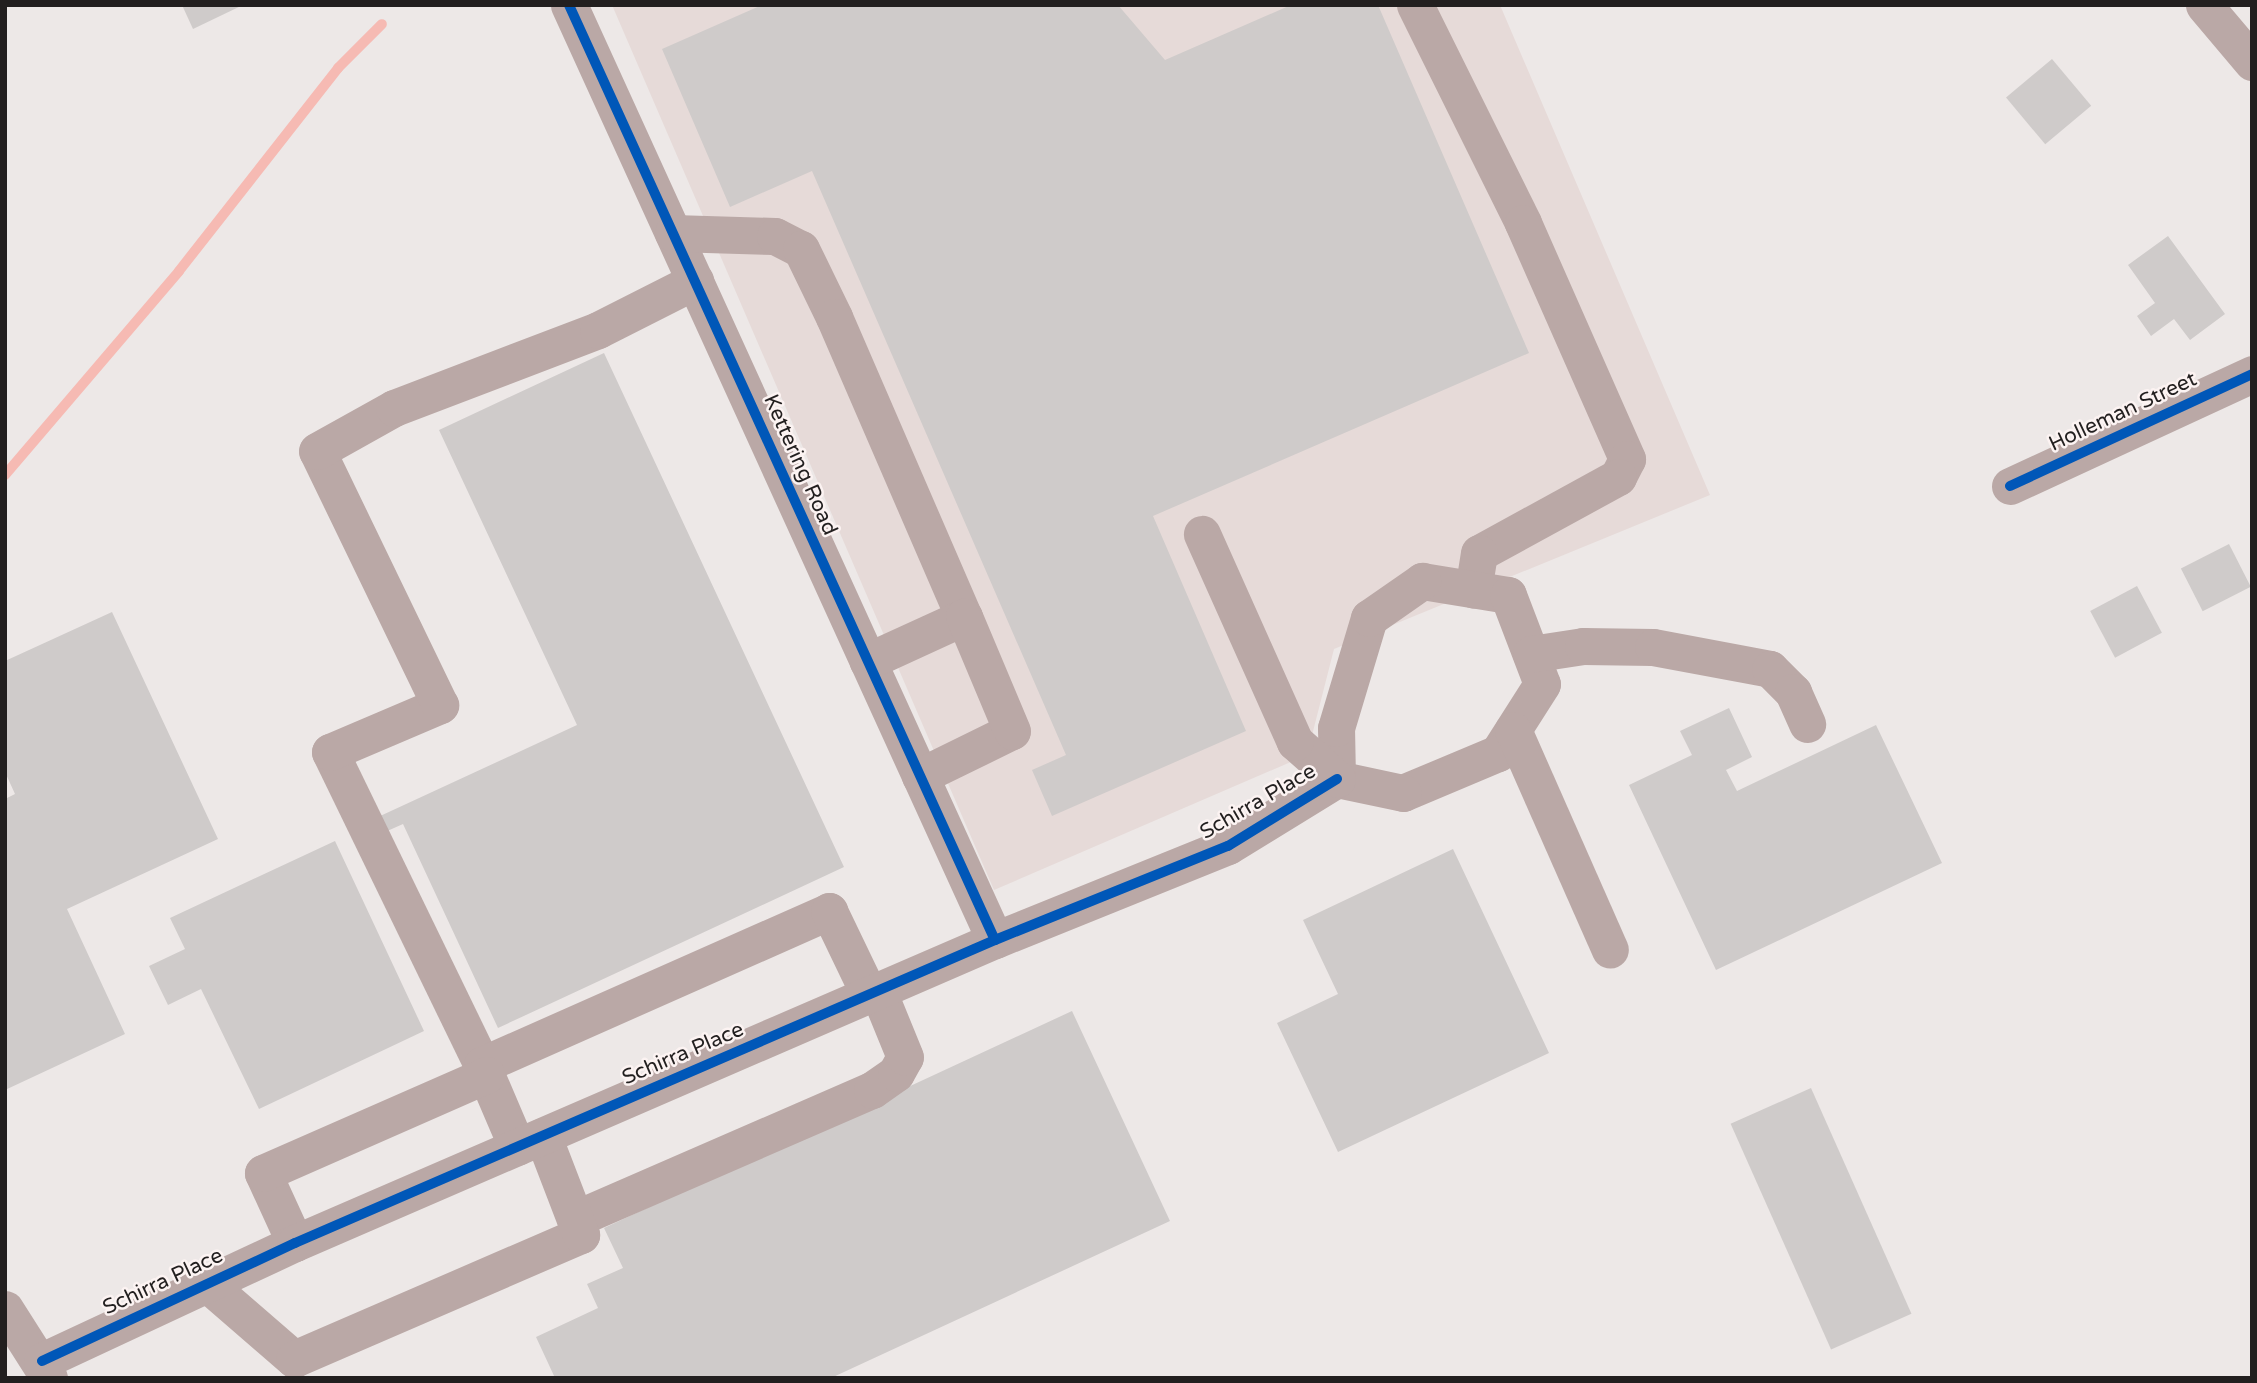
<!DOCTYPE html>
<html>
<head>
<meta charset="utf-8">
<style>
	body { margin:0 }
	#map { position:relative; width:2257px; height:1383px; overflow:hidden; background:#ede8e7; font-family:"Varela Round",sans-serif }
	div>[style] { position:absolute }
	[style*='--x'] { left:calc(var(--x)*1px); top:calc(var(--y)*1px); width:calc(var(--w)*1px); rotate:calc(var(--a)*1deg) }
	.built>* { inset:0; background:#e6dad8 }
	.stream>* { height:10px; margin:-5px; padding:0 5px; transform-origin:5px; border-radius:5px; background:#f6bab3 }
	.building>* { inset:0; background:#cfcbca; transform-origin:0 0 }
	.minor>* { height:37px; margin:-18.5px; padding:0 18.5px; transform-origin:18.5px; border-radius:18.5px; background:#baa8a6 }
	.cycleway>* { height:10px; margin:-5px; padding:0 5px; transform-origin:5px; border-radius:5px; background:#0057b8 }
	span { translate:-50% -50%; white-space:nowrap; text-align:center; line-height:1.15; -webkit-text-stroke:5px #fcf3f2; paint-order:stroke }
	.street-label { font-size:21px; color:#221f1f }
	.frame { position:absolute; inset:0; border:7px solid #221f1f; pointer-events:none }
</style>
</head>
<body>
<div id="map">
	<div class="built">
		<i style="clip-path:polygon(612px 5px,1500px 5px,1710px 495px,1334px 649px,1307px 755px,994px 890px)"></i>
	</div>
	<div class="stream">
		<i style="--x:5;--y:475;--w:268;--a:-49.5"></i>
		<i style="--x:179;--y:271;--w:258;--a:-51.9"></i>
		<i style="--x:338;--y:68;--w:62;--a:-45"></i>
	</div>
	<div class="building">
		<i style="clip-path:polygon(182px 5px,243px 5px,193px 29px)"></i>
		<i style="clip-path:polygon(762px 5px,1118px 5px,1165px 60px,1291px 5px,1378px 5px,1529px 353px,1153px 516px,1246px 731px,1052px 816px,1032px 770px,1066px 755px,812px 171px,730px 207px,662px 49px)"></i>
		<i style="left:2052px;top:59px;width:61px;height:60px;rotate:50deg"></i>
		<i style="clip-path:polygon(2168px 236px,2225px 314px,2190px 340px,2174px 319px,2151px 336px,2137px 316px,2155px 303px,2128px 265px)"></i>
		<i style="clip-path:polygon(604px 353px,844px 867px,498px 1028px,403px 824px,385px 832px,378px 817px,577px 725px,439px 430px)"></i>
		<i style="left:2229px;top:544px;width:48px;height:54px;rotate:63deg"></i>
		<i style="left:2137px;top:586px;width:53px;height:53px;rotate:62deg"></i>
		<i style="clip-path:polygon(112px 612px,218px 839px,67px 909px,125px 1034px,5px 1090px,5px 799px,15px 794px,5px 772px,5px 661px)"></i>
		<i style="clip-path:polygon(1729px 708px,1752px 757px,1726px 770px,1737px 791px,1876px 725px,1942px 863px,1716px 970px,1629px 785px,1692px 755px,1680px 731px)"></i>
		<i style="clip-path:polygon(335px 841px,424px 1031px,259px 1109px,201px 989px,168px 1005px,149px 966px,185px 949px,170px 918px)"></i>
		<i style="clip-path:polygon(1453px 849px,1549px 1053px,1338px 1152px,1277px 1023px,1338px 994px,1303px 920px)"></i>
		<i style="clip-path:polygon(1072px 1011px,1170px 1221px,831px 1378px,555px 1378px,536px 1337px,598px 1308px,587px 1284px,623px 1268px,604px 1228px)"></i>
		<i style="left:1811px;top:1088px;width:247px;height:88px;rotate:66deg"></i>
	</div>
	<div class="minor">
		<i style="--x:569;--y:5;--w:1027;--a:65.51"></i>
		<i style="--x:1415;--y:5;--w:243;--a:63.6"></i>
		<i style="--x:1523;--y:223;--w:258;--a:66.2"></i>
		<i style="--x:1627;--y:459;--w:20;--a:117"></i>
		<i style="--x:1618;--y:477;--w:158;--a:151.3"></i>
		<i style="--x:1479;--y:553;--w:37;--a:99"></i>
		<i style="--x:2204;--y:5;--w:75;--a:49.9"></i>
		<i style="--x:673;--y:233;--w:102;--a:1.7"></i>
		<i style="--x:775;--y:236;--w:29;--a:27"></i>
		<i style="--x:801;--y:249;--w:76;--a:64.1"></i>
		<i style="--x:834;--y:317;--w:327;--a:66.6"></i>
		<i style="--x:964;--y:617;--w:106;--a:155.4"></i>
		<i style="--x:2010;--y:486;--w:267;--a:-24.8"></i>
		<i style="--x:1422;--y:581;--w:87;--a:9.2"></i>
		<i style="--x:1508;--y:595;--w:95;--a:69.1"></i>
		<i style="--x:1542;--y:684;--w:82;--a:122.5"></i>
		<i style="--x:1498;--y:753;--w:103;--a:157.2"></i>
		<i style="--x:1403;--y:793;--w:67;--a:-168"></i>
		<i style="--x:1337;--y:779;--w:51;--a:-91.1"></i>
		<i style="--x:1336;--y:728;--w:115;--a:-73.3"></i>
		<i style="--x:1369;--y:618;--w:65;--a:-34.9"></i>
		<i style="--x:1531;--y:654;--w:53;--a:-8.7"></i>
		<i style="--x:1583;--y:646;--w:70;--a:0.8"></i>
		<i style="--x:1653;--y:647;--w:119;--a:10.6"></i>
		<i style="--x:1770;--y:669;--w:33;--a:45"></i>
		<i style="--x:1793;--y:692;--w:35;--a:66"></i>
		<i style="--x:1513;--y:730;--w:240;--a:66.2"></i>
		<i style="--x:920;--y:776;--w:102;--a:-26.1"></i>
		<i style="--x:1012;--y:731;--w:124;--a:-112.8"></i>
		<i style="--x:482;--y:1065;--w:348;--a:-115.9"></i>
		<i style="--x:330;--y:752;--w:120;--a:-23.1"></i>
		<i style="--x:440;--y:705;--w:282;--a:-115.8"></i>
		<i style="--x:317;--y:451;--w:88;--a:-29.2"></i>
		<i style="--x:394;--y:408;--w:218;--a:-20.9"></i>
		<i style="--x:598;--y:330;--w:109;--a:-26.8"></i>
		<i style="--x:517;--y:1147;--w:89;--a:-113.1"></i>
		<i style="--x:482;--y:1065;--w:380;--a:-23.9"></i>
		<i style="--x:829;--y:911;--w:92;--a:64.3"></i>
		<i style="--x:575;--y:1219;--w:324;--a:-23.5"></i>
		<i style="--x:872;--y:1090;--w:29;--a:-35"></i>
		<i style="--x:896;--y:1073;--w:18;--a:-61"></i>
		<i style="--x:905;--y:1057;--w:71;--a:-112.2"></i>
		<i style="--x:295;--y:1243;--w:77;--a:-114.6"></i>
		<i style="--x:263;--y:1173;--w:244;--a:-23.7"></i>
		<i style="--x:205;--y:1282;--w:118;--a:40.9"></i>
		<i style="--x:294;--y:1359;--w:313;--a:-23.4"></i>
		<i style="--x:581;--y:1235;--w:106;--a:-111"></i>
		<i style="--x:5;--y:1309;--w:82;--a:57.5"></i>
		<i style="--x:42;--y:1361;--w:279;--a:-25"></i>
		<i style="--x:295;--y:1243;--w:763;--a:-23.41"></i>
		<i style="--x:995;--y:940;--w:251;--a:-22"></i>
		<i style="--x:1228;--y:846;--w:128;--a:-31.6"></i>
		<i style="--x:1337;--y:779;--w:56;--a:-138.6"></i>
		<i style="--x:1295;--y:742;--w:228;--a:-114.1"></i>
	</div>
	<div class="cycleway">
		<i style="--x:569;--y:5;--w:1027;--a:65.51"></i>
		<i style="--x:2010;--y:486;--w:267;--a:-24.8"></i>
		<i style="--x:42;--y:1361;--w:279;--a:-25"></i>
		<i style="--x:295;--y:1243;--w:763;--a:-23.41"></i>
		<i style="--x:995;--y:940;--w:251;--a:-22"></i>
		<i style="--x:1228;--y:846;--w:128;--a:-31.6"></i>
	</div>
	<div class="street-label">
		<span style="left:2123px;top:412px;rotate:-25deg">Holleman Street</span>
		<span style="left:800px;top:465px;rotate:66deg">Kettering Road</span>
		<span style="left:1258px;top:802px;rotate:-30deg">Schirra Place</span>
		<span style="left:683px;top:1054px;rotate:-23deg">Schirra Place</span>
		<span style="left:163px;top:1282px;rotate:-25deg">Schirra Place</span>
	</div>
	<div class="frame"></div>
</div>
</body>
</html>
